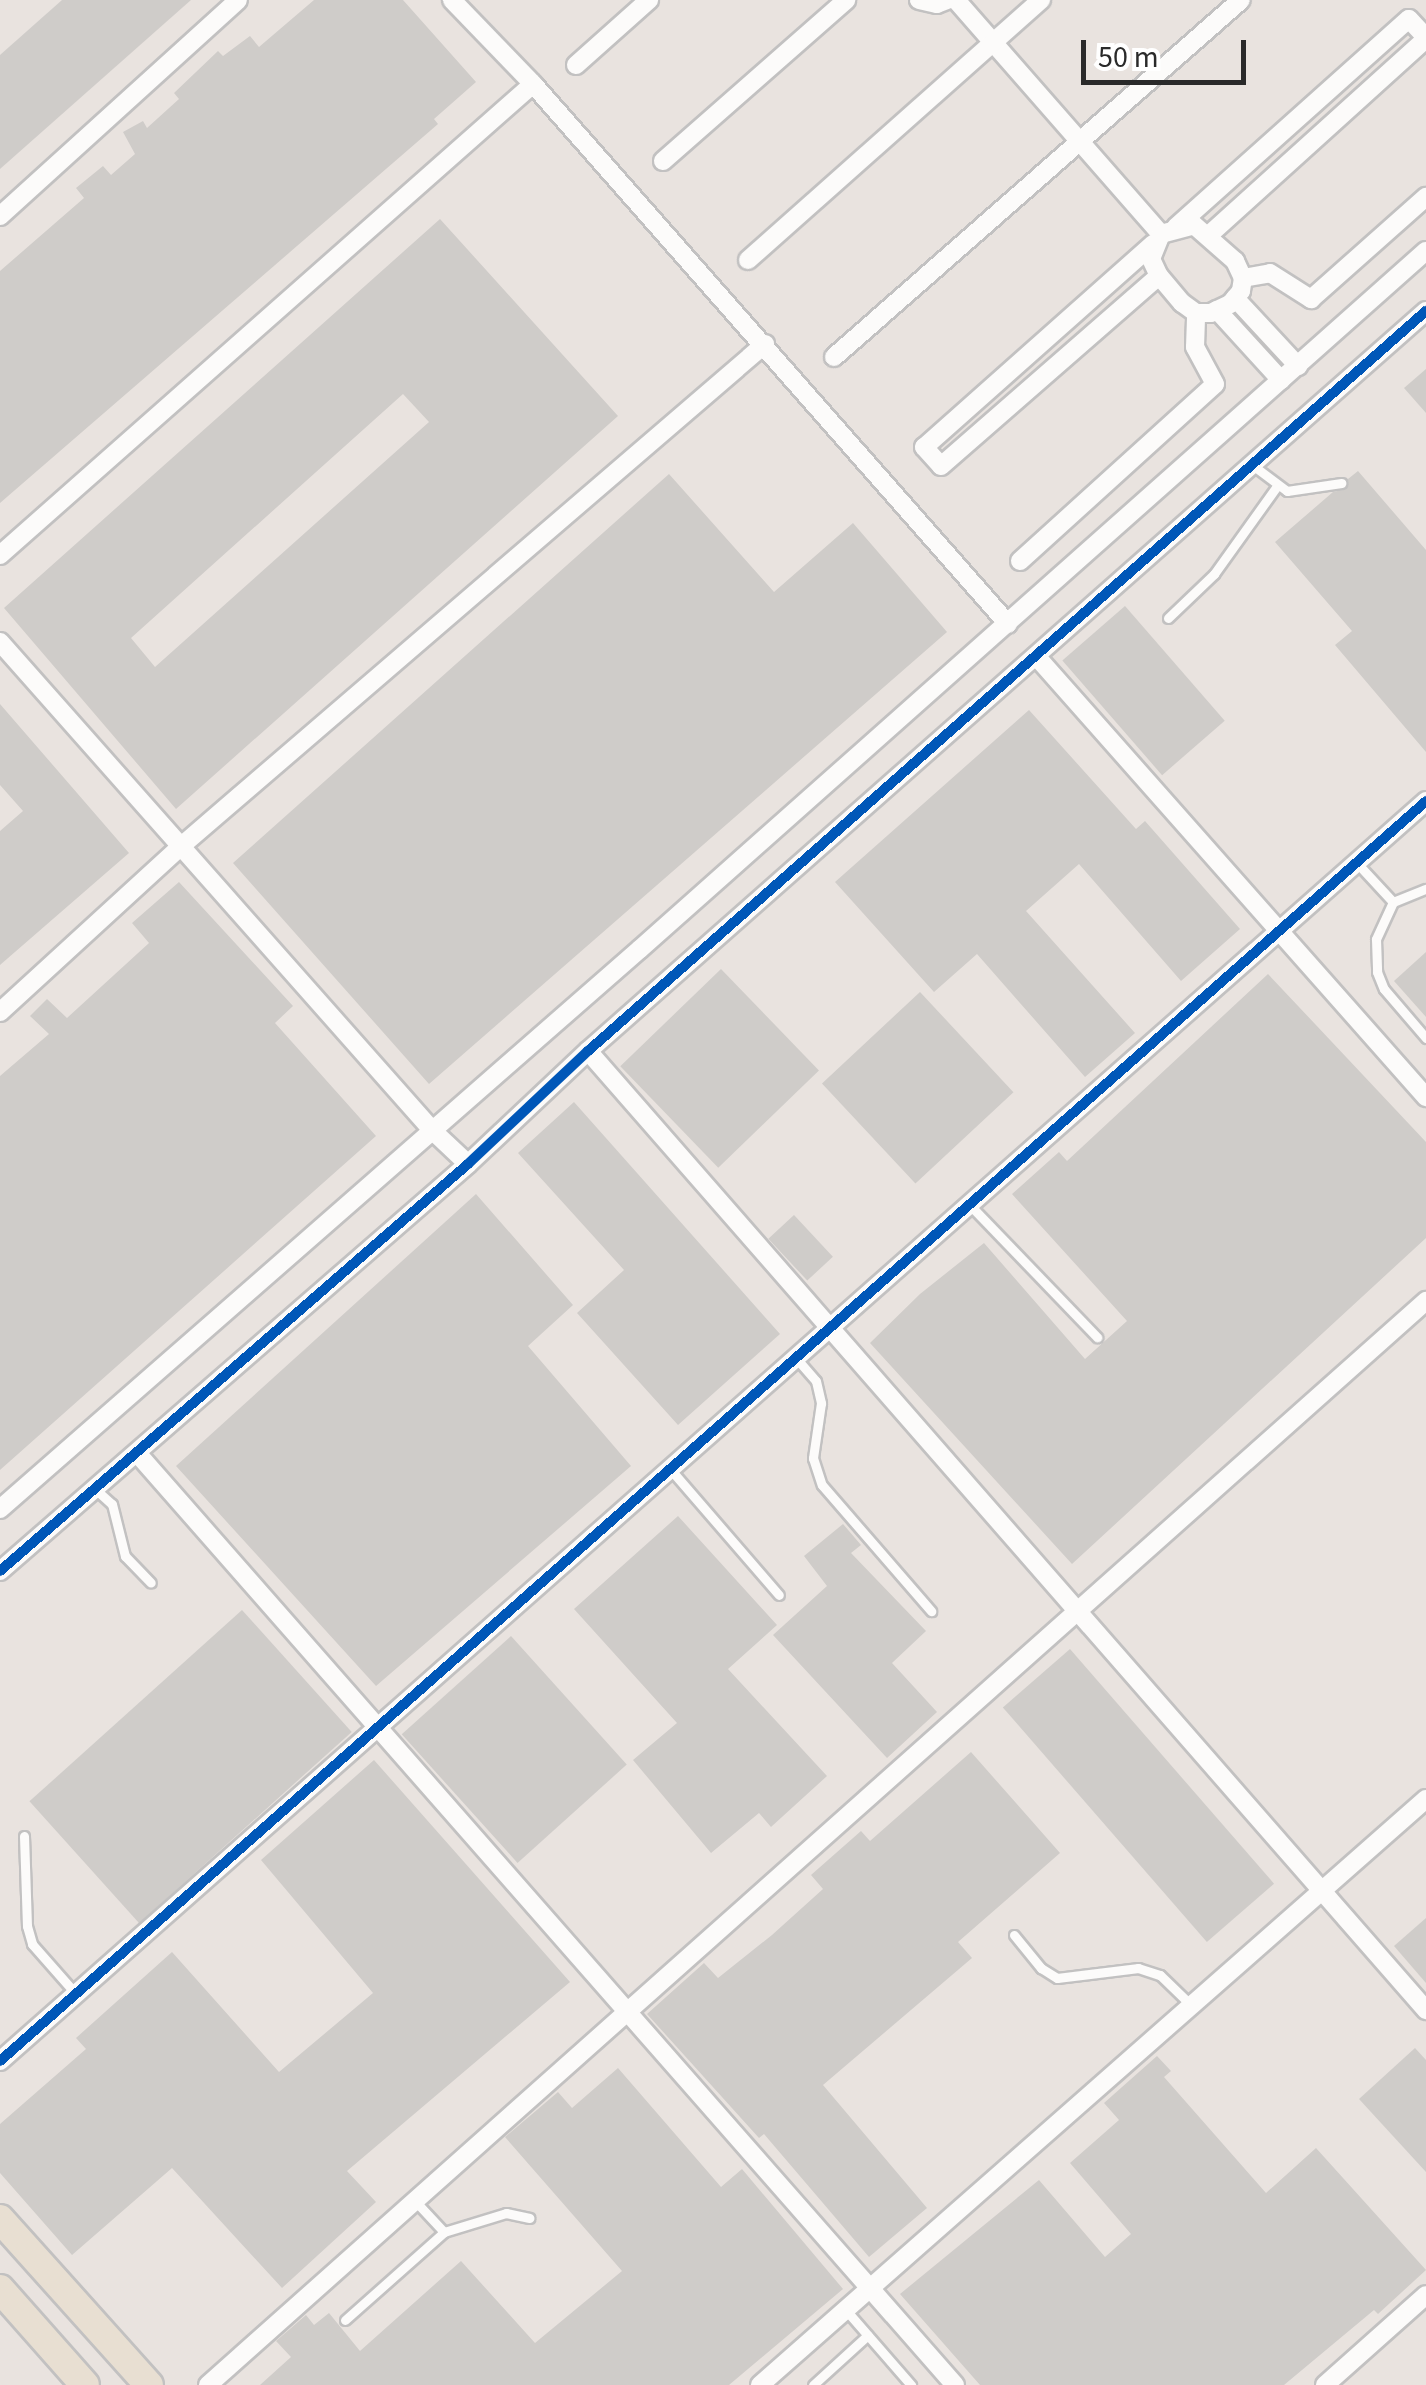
<!DOCTYPE html>
<html>
<head>
<meta charset="utf-8">
<style>
	body { margin:0 }
	#map { position:relative; width:1426px; height:2385px; overflow:hidden; background:#e9e3df; font-family:"Source Sans 3",sans-serif }
	div>[style] { position:absolute }
	[style*='--x'] { left:calc(var(--x)*1px); top:calc(var(--y)*1px); width:calc(var(--w)*1px); rotate:calc(var(--a)*1deg) }
	.building>* { inset:0; background:#cfccc9; transform-origin:0 0 }
	.roads { filter:drop-shadow(2px 0 #c2c1c1) drop-shadow(-2px 0 #c2c1c1) drop-shadow(0 2px #c2c1c1) drop-shadow(0 -2px #c2c1c1) }
	.lane>* { height:9px; margin:-4.5px; padding:0 4.5px; transform-origin:4.5px; border-radius:4.5px; background:#fcfbfa }
	.street>* { height:18px; margin:-9px; padding:0 9px; transform-origin:9px; border-radius:9px; background:#fcfbfa }
	.primary>* { height:28px; margin:-14px; padding:0 14px; transform-origin:14px; border-radius:14px; background:#e8dfd2 }
	.cycleway>* { height:10px; margin:-5px; padding:0 5px; transform-origin:5px; border-radius:5px; background:#0057b8 }
	span { translate:-50% -50%; white-space:nowrap; text-align:center; line-height:1.15; -webkit-text-stroke:9px #fff; paint-order:stroke }
	.scale { position:absolute; left:1081px; top:40px; width:165px; height:45px; box-sizing:border-box; border:5px solid #2a2a2a; border-top:0; padding-left:12px; font-size:30px; line-height:35px; white-space:nowrap; color:#2a2a2a; -webkit-text-stroke:8px #fff; paint-order:stroke }
</style>
</head>
<body>
<div id="map">
	<div class="building">
		<i style="clip-path:polygon(62px 0,191px 0,0 169px,0 55px)"></i>
		<i style="clip-path:polygon(314px 0,403px 0,476px 82px,434px 119px,438px 124px,0 503px,0 271px,84px 198px,76px 188px,103px 166px,111px 175px,135px 154px,123px 132px,143px 121px,147px 128px,179px 99px,174px 93px,218px 51px,223px 56px,250px 36px,259px 47px)"></i>
		<i style="clip-path:polygon(evenodd,440px 219px,618px 416px,176px 809px,4px 608px,440px 219px,403px 394px,429px 422px,155px 667px,131px 638px,403px 394px)"></i>
		<i style="clip-path:polygon(1426px 369px,1426px 413px,1404px 388px)"></i>
		<i style="clip-path:polygon(1358px 471px,1426px 550px,1426px 752px,1335px 645px,1352px 631px,1275px 542px,1333px 492px,1347px 489px,1348px 479px)"></i>
		<i style="clip-path:polygon(669px 474px,774px 592px,853px 523px,947px 632px,429px 1084px,233px 863px)"></i>
		<i style="left:1125px;top:606px;width:152px;height:83px;rotate:49deg"></i>
		<i style="clip-path:polygon(0 704px,129px 853px,0 965px,0 831px,23px 811px,0 785px)"></i>
		<i style="clip-path:polygon(1029px 710px,1136px 829px,1145px 821px,1240px 929px,1181px 981px,1079px 864px,1026px 911px,1135px 1033px,1085px 1077px,977px 954px,934px 992px,835px 882px)"></i>
		<i style="clip-path:polygon(179px 882px,293px 1006px,275px 1023px,376px 1136px,0 1470px,0 1076px,49px 1034px,30px 1016px,47px 999px,67px 1018px,149px 943px,132px 923px)"></i>
		<i style="clip-path:polygon(1426px 952px,1426px 1017px,1394px 981px)"></i>
		<i style="left:721px;top:969px;width:141px;height:140px;rotate:46deg"></i>
		<i style="clip-path:polygon(1268px 974px,1426px 1142px,1426px 1238px,1072px 1564px,870px 1343px,920px 1294px,984px 1243px,1085px 1359px,1127px 1321px,1012px 1194px,1059px 1152px,1067px 1161px)"></i>
		<i style="left:920px;top:992px;width:137px;height:134px;rotate:47deg"></i>
		<i style="clip-path:polygon(574px 1102px,780px 1334px,678px 1425px,577px 1313px,624px 1270px,518px 1153px)"></i>
		<i style="clip-path:polygon(476px 1194px,573px 1305px,528px 1346px,631px 1466px,376px 1686px,176px 1466px)"></i>
		<i style="left:794px;top:1215px;width:57px;height:35px;rotate:47deg"></i>
		<i style="clip-path:polygon(678px 1516px,777px 1625px,728px 1669px,827px 1776px,771px 1827px,759px 1813px,711px 1853px,633px 1760px,677px 1723px,574px 1609px)"></i>
		<i style="clip-path:polygon(843px 1524px,861px 1545px,851px 1553px,926px 1631px,892px 1663px,937px 1712px,887px 1758px,773px 1635px,827px 1586px,804px 1556px)"></i>
		<i style="left:242px;top:1610px;width:164px;height:286px;rotate:48deg"></i>
		<i style="left:511px;top:1636px;width:173px;height:147px;rotate:48deg"></i>
		<i style="left:1070px;top:1649px;width:311px;height:89px;rotate:49deg"></i>
		<i style="clip-path:polygon(971px 1752px,1060px 1853px,958px 1942px,972px 1958px,823px 2085px,927px 2208px,869px 2257px,764px 2134px,759px 2138px,647px 2014px,704px 1963px,718px 1978px,772px 1935px,823px 1889px,811px 1875px,861px 1831px,870px 1841px)"></i>
		<i style="clip-path:polygon(374px 1760px,570px 1982px,347px 2171px,376px 2202px,282px 2288px,172px 2168px,72px 2255px,0 2173px,0 2124px,86px 2049px,76px 2038px,172px 1952px,279px 2072px,373px 1993px,261px 1860px)"></i>
		<i style="clip-path:polygon(1426px 1918px,1426px 1983px,1394px 1946px)"></i>
		<i style="clip-path:polygon(1415px 2048px,1426px 2060px,1426px 2172px,1359px 2099px)"></i>
		<i style="clip-path:polygon(1157px 2056px,1171px 2071px,1164px 2077px,1266px 2193px,1316px 2148px,1426px 2270px,1378px 2314px,1374px 2310px,1284px 2385px,980px 2385px,900px 2294px,1039px 2180px,1105px 2257px,1131px 2234px,1070px 2163px,1119px 2120px,1104px 2103px)"></i>
		<i style="clip-path:polygon(618px 2068px,721px 2187px,742px 2169px,843px 2289px,729px 2385px,260px 2385px,291px 2357px,276px 2341px,306px 2315px,314px 2325px,329px 2313px,360px 2351px,461px 2261px,535px 2343px,622px 2271px,505px 2137px,558px 2092px,572px 2108px)"></i>
	</div>
	<div class="roads">
		<div class="lane">
			<i style="--x:1251;--y:464;--w:45;--a:36.9"></i>
			<i style="--x:1287;--y:491;--w:55;--a:-8.4"></i>
			<i style="--x:1168;--y:618;--w:64;--a:-43.7"></i>
			<i style="--x:1214;--y:574;--w:108;--a:-54.4"></i>
			<i style="--x:1356;--y:862;--w:54;--a:47.2"></i>
			<i style="--x:1393;--y:902;--w:35;--a:-22"></i>
			<i style="--x:1393;--y:902;--w:41;--a:114.7"></i>
			<i style="--x:1376;--y:939;--w:33;--a:88"></i>
			<i style="--x:1377;--y:972;--w:18;--a:68"></i>
			<i style="--x:1384;--y:989;--w:65;--a:49.4"></i>
			<i style="--x:969;--y:1204;--w:185;--a:46.1"></i>
			<i style="--x:796;--y:1358;--w:30;--a:49"></i>
			<i style="--x:816;--y:1381;--w:23;--a:77"></i>
			<i style="--x:821;--y:1403;--w:56;--a:98.3"></i>
			<i style="--x:813;--y:1458;--w:28;--a:72"></i>
			<i style="--x:822;--y:1485;--w:167;--a:49.1"></i>
			<i style="--x:671;--y:1470;--w:165;--a:49.2"></i>
			<i style="--x:94;--y:1488;--w:24;--a:42"></i>
			<i style="--x:112;--y:1504;--w:54;--a:76"></i>
			<i style="--x:125;--y:1556;--w:37;--a:46"></i>
			<i style="--x:24;--y:1836;--w:90;--a:88.1"></i>
			<i style="--x:27;--y:1926;--w:19;--a:74"></i>
			<i style="--x:32;--y:1944;--w:65;--a:48.7"></i>
			<i style="--x:1014;--y:1935;--w:43;--a:50.7"></i>
			<i style="--x:1041;--y:1968;--w:19;--a:32"></i>
			<i style="--x:1057;--y:1978;--w:82;--a:-7"></i>
			<i style="--x:1138;--y:1968;--w:23;--a:18"></i>
			<i style="--x:1160;--y:1975;--w:46;--a:44.1"></i>
			<i style="--x:444;--y:2232;--w:65;--a:-17"></i>
			<i style="--x:506;--y:2213;--w:24;--a:12"></i>
			<i style="--x:845;--y:2309;--w:101;--a:49"></i>
			<i style="--x:345;--y:2320;--w:132;--a:-41.6"></i>
			<i style="--x:444;--y:2232;--w:41;--a:-133"></i>
			<i style="--x:813;--y:2385;--w:74;--a:-42.3"></i>
		</div>
		<div class="street">
			<i style="--x:452;--y:0;--w:117;--a:46"></i>
			<i style="--x:533;--y:84;--w:719;--a:48.66"></i>
			<i style="--x:919;--y:0;--w:18;--a:13"></i>
			<i style="--x:937;--y:4;--w:11;--a:-22"></i>
			<i style="--x:956;--y:0;--w:311;--a:48.8"></i>
			<i style="--x:576;--y:65;--w:98;--a:-41.7"></i>
			<i style="--x:663;--y:161;--w:244;--a:-41.3"></i>
			<i style="--x:0;--y:216;--w:321;--a:-42.2"></i>
			<i style="--x:1194;--y:225;--w:55;--a:41.3"></i>
			<i style="--x:1235;--y:261;--w:19;--a:65"></i>
			<i style="--x:1243;--y:278;--w:13;--a:99"></i>
			<i style="--x:1241;--y:291;--w:17;--a:130"></i>
			<i style="--x:1230;--y:304;--w:21;--a:155"></i>
			<i style="--x:1211;--y:313;--w:15;--a:180"></i>
			<i style="--x:1196;--y:313;--w:17;--a:-144"></i>
			<i style="--x:1182;--y:303;--w:35;--a:-130"></i>
			<i style="--x:1159;--y:276;--w:19;--a:-115"></i>
			<i style="--x:1151;--y:259;--w:27;--a:-68"></i>
			<i style="--x:1161;--y:234;--w:34;--a:-15"></i>
			<i style="--x:1176;--y:227;--w:312;--a:-41.8"></i>
			<i style="--x:1409;--y:19;--w:25;--a:47"></i>
			<i style="--x:1210;--y:234;--w:291;--a:-42.1"></i>
			<i style="--x:1153;--y:244;--w:306;--a:138.4"></i>
			<i style="--x:924;--y:447;--w:25;--a:48"></i>
			<i style="--x:941;--y:466;--w:289;--a:-41.1"></i>
			<i style="--x:748;--y:260;--w:392;--a:-41.6"></i>
			<i style="--x:1243;--y:278;--w:27;--a:-10"></i>
			<i style="--x:1270;--y:273;--w:49;--a:32.4"></i>
			<i style="--x:1311;--y:299;--w:154;--a:-41.6"></i>
			<i style="--x:1235;--y:298;--w:93;--a:47.2"></i>
			<i style="--x:1217;--y:310;--w:95;--a:47.6"></i>
			<i style="--x:834;--y:357;--w:541;--a:-41.26"></i>
			<i style="--x:0;--y:555;--w:711;--a:-41.47"></i>
			<i style="--x:1020;--y:561;--w:263;--a:-42.2"></i>
			<i style="--x:1215;--y:384;--w:42;--a:-118.4"></i>
			<i style="--x:1195;--y:347;--w:34;--a:-88"></i>
			<i style="--x:0;--y:642;--w:653;--a:48.48"></i>
			<i style="--x:433;--y:1131;--w:48;--a:43.3"></i>
			<i style="--x:1036;--y:656;--w:589;--a:48.51"></i>
			<i style="--x:0;--y:1012;--w:243;--a:-42.5"></i>
			<i style="--x:179;--y:848;--w:773;--a:-40.7"></i>
			<i style="--x:588;--y:1051;--w:1274;--a:48.85"></i>
			<i style="--x:137;--y:1453;--w:1240;--a:48.73"></i>
			<i style="--x:0;--y:1509;--w:850;--a:-41.19"></i>
			<i style="--x:640;--y:949;--w:1051;--a:-41.61"></i>
			<i style="--x:0;--y:1571;--w:620;--a:-41.01"></i>
			<i style="--x:468;--y:1164;--w:165;--a:-43.3"></i>
			<i style="--x:588;--y:1051;--w:1118;--a:-41.45"></i>
			<i style="--x:0;--y:2061;--w:1903;--a:-41.46"></i>
			<i style="--x:208;--y:2385;--w:1631;--a:-41.67"></i>
			<i style="--x:760;--y:2385;--w:887;--a:-41.34"></i>
			<i style="--x:1325;--y:2385;--w:135;--a:-41.7"></i>
		</div>
		<div class="primary">
			<i style="--x:0;--y:2219;--w:223;--a:48.1"></i>
			<i style="--x:0;--y:2289;--w:128;--a:48.5"></i>
		</div>
	</div>
	<div class="cycleway">
		<i style="--x:0;--y:1571;--w:620;--a:-41.01"></i>
		<i style="--x:468;--y:1164;--w:165;--a:-43.3"></i>
		<i style="--x:588;--y:1051;--w:1118;--a:-41.45"></i>
		<i style="--x:0;--y:2061;--w:1903;--a:-41.46"></i>
	</div>
	<div class="scale">50 m</div>
</div>
</body>
</html>
